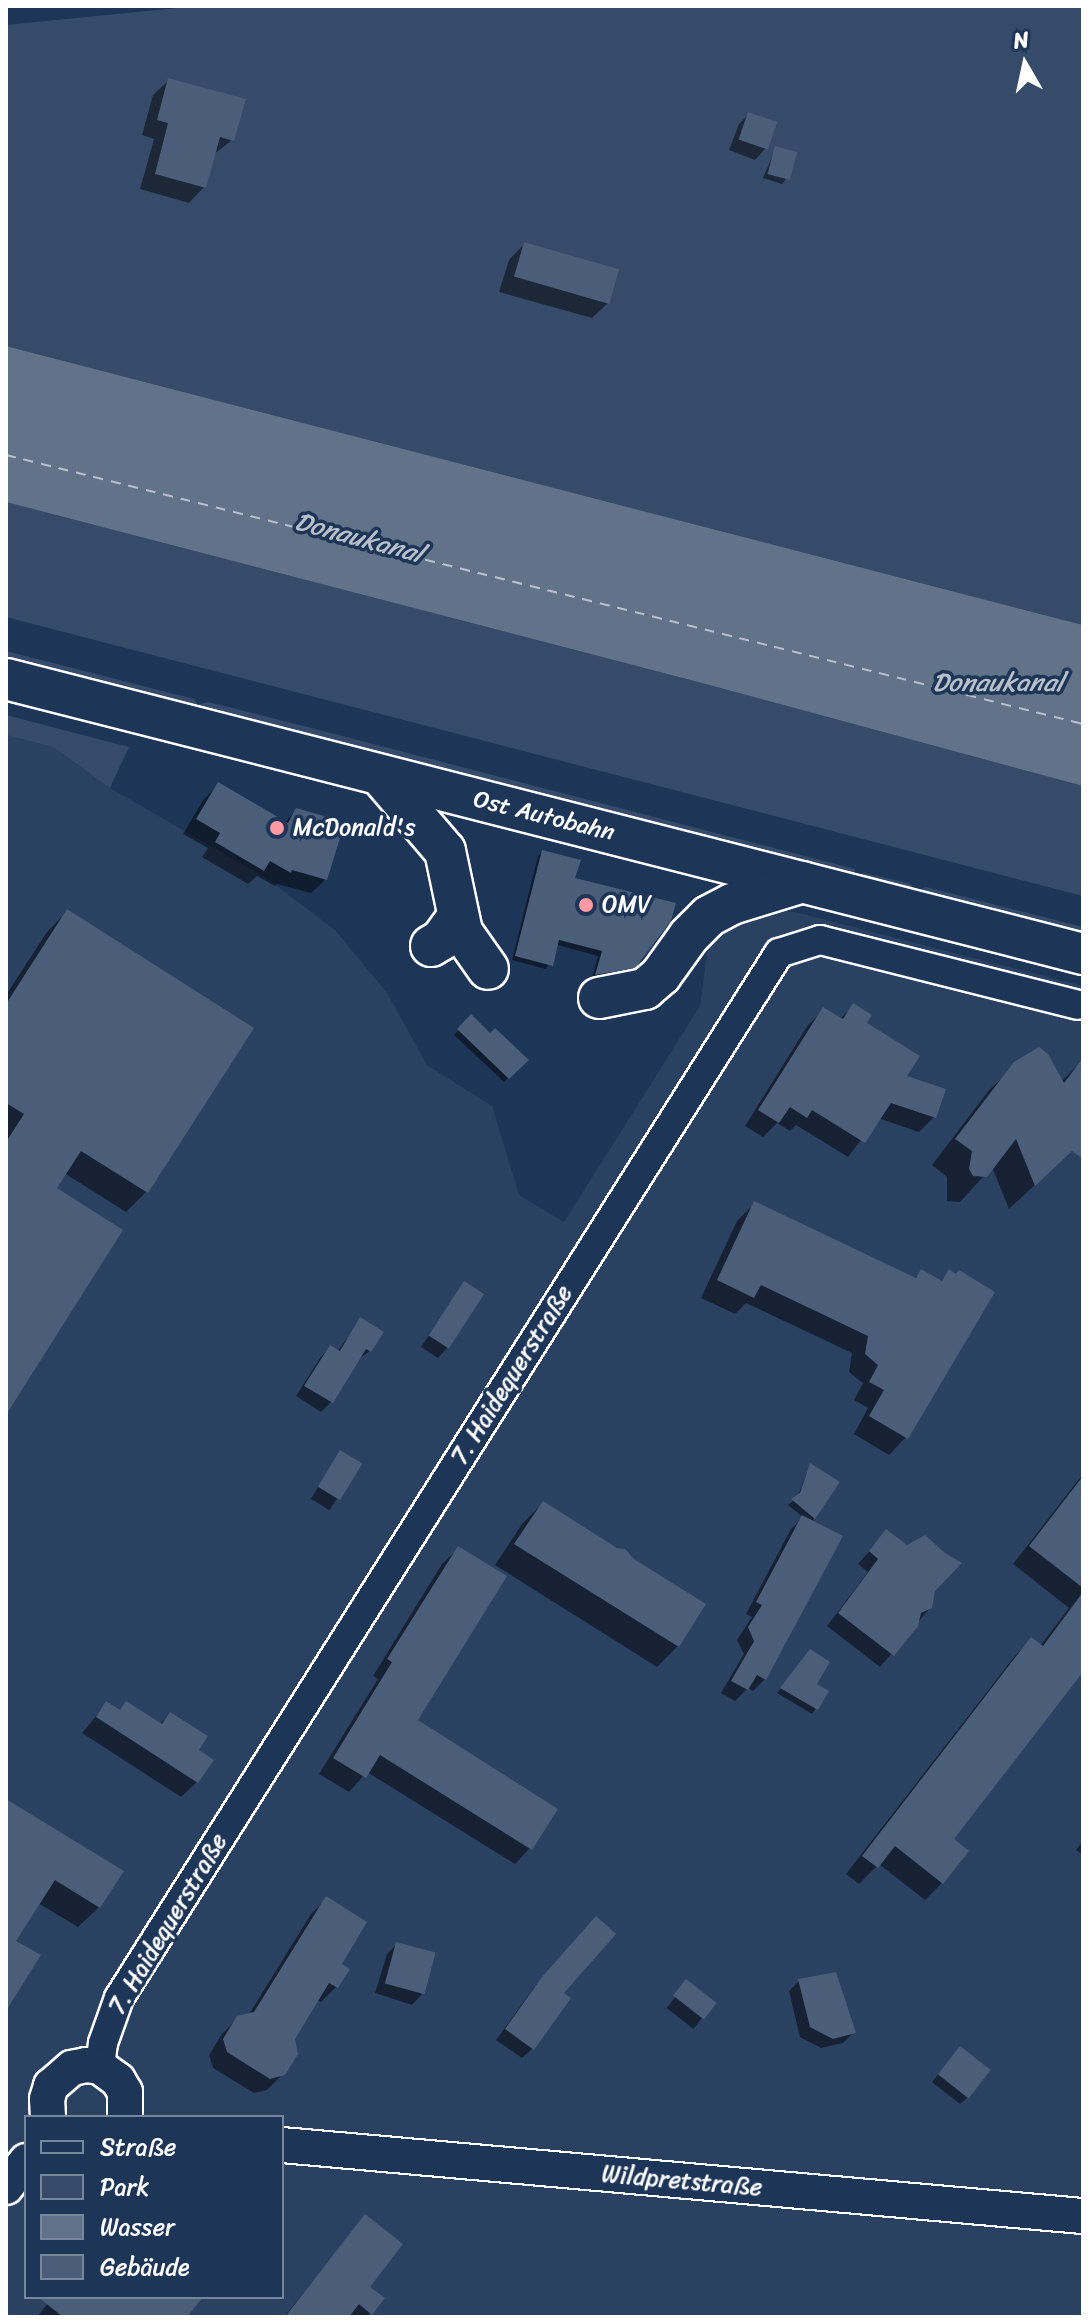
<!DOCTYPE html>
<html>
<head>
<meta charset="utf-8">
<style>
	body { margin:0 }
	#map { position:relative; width:1089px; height:2323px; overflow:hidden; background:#1d3557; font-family:Sriracha,sans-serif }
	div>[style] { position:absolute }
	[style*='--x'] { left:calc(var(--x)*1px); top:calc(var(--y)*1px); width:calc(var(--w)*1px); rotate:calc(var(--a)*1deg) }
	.built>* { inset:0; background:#2a4161 }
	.green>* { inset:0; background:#364b69 }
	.water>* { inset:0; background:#617289 }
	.shadow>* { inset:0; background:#0007; transform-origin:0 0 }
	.ferry>* { height:2px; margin-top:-1px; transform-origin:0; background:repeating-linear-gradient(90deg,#b8c0ca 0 10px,transparent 0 18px) }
	.building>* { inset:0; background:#4a5d79; transform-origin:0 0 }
	.roads { filter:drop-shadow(2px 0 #fff) drop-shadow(-2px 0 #fff) drop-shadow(0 2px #fff) drop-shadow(0 -2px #fff) }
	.minor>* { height:28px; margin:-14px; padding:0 14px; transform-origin:14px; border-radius:14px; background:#1d3557 }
	.major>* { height:34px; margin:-17px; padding:0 17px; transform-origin:17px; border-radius:17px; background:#1d3557 }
	.highway>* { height:40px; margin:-20px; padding:0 20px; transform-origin:20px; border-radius:20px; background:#1d3557 }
	.dots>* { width:22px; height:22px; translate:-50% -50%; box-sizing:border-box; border:4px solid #1d3557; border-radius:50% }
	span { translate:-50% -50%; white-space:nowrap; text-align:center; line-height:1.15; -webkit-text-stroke:7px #1d3557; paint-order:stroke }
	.street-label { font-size:24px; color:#fff }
	.poi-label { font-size:24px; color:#fff }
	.left { translate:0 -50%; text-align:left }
	.water-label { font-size:26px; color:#b8c0ca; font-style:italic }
	.frame { position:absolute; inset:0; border:8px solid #fff; pointer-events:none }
	.legend { position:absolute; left:24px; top:2115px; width:260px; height:184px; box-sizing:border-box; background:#1d3557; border:2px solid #77869a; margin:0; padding:10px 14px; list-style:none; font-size:24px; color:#fff }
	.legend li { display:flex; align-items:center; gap:16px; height:40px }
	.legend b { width:40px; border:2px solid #77869a }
	.north { position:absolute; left:985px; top:24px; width:80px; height:80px; -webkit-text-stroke:6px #1d3557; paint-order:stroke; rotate:351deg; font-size:22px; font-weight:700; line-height:32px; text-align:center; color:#fff }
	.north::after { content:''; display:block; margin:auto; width:28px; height:36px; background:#fff; clip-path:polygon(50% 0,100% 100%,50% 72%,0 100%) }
</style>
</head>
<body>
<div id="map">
	<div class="built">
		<i style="clip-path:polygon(evenodd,6px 735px,53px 747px,110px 788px,266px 878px,335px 930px,387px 993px,427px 1065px,492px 1106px,519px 1195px,564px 1222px,700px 1006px,709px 938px,716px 930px,773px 910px,795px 912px,1083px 986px,1083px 2317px,6px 2317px,6px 735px,26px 2117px,282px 2117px,282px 2297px,26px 2297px,26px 2117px)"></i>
	</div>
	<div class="green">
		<i style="clip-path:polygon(198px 6px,1083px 6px,1083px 625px,6px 346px,6px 25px)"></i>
		<i style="clip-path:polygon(6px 502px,698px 682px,1083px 786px,1083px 896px,6px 617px)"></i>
		<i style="clip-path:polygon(6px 651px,194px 699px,198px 705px,208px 702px,327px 732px,855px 869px,853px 875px,6px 663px)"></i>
		<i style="clip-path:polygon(6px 715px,129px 747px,110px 788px,53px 747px,6px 735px)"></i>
		<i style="clip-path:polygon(863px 873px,908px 883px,912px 885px,912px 891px,866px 879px,860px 876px)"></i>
		<i style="clip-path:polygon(926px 887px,1083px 927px,1083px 935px,921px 894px,919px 890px)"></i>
	</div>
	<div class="water">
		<i style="clip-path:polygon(6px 346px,1083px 625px,1083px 786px,698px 682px,6px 502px)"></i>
	</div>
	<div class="shadow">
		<i style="clip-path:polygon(169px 80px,232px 140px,213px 155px,204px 187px,189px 203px,140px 189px,154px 139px,142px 135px,153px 95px)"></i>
		<i style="clip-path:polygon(749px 114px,765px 149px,755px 160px,729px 150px,739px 124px)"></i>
		<i style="clip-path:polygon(776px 148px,786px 179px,782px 184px,763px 178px)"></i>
		<i style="clip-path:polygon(524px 244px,608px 303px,592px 318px,499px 292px,509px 260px)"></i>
		<i style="clip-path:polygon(218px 785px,284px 823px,297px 810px,326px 879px,311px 893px,277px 884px,275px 886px,257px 876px,248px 884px,202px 857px,208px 848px,183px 834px,204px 799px)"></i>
		<i style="clip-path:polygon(543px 852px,573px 880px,633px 966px,628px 972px,592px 978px,598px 956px,558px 945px,546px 969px,512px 960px,538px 856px)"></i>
		<i style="clip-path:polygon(67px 911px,251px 1028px,146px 1192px,126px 1212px,64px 1173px,55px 1188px,6px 1411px,6px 995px,47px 932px)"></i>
		<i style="clip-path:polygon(853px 1006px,934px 1117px,919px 1132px,878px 1118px,848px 1157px,796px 1125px,790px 1131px,777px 1123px,763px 1137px,745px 1126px,808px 1025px,824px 1010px,839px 1020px)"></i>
		<i style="clip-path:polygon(471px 1017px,490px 1036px,526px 1060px,504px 1082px,454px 1035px)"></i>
		<i style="clip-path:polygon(1032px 1051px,1043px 1051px,1061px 1082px,1083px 1060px,1083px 1131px,1056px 1165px,1009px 1209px,992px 1167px,960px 1202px,947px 1201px,947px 1177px,932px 1165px,989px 1090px)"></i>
		<i style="clip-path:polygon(754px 1204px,914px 1279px,921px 1272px,940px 1282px,950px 1272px,906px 1437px,889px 1455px,854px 1434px,868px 1408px,854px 1400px,863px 1383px,849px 1372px,852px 1353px,746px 1303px,735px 1314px,701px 1298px,737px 1221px)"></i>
		<i style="clip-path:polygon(464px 1284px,448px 1347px,438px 1358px,421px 1347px)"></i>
		<i style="clip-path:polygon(361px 1320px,370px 1351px,357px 1360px,331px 1402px,321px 1412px,296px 1396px,320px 1358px,330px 1347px,337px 1352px)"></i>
		<i style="left:340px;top:1452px;width:22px;height:55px;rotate:32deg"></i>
		<i style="clip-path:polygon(810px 1465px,814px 1518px,765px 1679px,753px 1691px,748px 1688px,735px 1701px,721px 1693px,744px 1654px,737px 1640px,752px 1617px,746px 1614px,791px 1529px,803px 1517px,788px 1505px,797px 1498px)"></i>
		<i style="clip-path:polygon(1083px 1474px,1083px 1668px,951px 1840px,942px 1883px,925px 1900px,879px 1864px,859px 1884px,846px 1874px,1014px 1657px,1031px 1639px,1040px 1646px,1069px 1608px,1013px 1564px)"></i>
		<i style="clip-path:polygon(543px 1503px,678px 1646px,657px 1667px,495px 1565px,522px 1524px)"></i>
		<i style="clip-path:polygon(887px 1531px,933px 1590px,930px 1608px,880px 1667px,827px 1626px,868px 1572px,858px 1564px)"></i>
		<i style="clip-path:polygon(458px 1549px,415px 1720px,530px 1848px,515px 1864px,367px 1772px,349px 1792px,319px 1774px,378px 1679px,373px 1676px,442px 1564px)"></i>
		<i style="clip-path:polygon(806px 1656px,814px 1684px,827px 1692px,812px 1714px,777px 1693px)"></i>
		<i style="clip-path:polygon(107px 1703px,119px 1711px,126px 1704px,159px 1725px,170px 1714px,196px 1751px,197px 1782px,181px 1797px,82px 1733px)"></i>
		<i style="clip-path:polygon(6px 1801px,99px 1907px,78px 1927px,38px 1903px,13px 1942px,6px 2007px)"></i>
		<i style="clip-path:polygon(1083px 1841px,1083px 1855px,1076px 1850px)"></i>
		<i style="clip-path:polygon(327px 1899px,339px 1964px,336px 1987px,321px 2002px,317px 2000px,293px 2038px,283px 2074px,267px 2090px,254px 2093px,213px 2068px,209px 2055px,222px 2034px,238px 2018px,248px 2016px,311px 1914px)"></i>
		<i style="clip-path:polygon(586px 1928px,561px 1993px,533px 2048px,522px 2058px,496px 2040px,533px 1989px)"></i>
		<i style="clip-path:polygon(397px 1944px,422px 1994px,412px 2005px,375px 1993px,387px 1954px)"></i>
		<i style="clip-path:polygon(799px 1981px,853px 2033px,843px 2043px,821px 2048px,800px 2037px,789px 1991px)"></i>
		<i style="left:687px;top:1982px;width:34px;height:33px;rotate:38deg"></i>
		<i style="clip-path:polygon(953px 2056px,968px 2097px,960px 2104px,932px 2082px)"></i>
		<i style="clip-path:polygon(365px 2217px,370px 2313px,367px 2317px,284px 2317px)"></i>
		<i style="clip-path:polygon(53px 2297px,201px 2297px,185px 2317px,37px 2317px)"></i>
	</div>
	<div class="ferry">
		<i style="--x:6;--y:455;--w:1110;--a:14.02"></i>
	</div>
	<div class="building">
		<i style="clip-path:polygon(168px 78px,246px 99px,234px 141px,220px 137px,206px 188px,155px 174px,168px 123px,157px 120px)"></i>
		<i style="left:748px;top:112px;width:31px;height:29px;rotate:19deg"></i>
		<i style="left:775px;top:146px;width:23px;height:29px;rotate:15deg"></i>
		<i style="left:524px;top:242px;width:99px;height:36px;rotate:16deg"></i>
		<i style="clip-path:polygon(218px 782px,288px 823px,296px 808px,345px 822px,327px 880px,292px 870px,291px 873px,270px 861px,264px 871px,215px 842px,220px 833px,196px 819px)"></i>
		<i style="clip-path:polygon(542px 850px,581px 860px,575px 878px,676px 903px,671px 921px,635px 968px,595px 975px,602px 951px,559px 940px,553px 966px,515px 956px)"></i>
		<i style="clip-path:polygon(67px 909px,254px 1028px,148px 1193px,81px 1151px,57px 1188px,123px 1230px,6px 1415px,6px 1142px,24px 1114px,6px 1103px,6px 1004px)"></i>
		<i style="clip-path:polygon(853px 1003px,872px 1015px,867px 1023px,920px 1056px,907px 1076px,946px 1089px,936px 1118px,891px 1103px,865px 1143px,812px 1110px,807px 1118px,790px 1107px,779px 1123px,758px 1110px,823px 1007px,843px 1019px)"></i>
		<i style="clip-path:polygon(471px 1014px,490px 1033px,495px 1028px,529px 1060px,509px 1079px,457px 1029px)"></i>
		<i style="clip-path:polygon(1039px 1047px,1048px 1054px,1064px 1083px,1083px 1058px,1083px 1159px,1072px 1151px,1035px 1186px,1016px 1139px,987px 1177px,973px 1176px,969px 1169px,972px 1151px,955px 1139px,1014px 1062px)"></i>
		<i style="clip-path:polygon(754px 1201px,916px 1278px,921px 1269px,942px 1281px,949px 1269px,956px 1274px,959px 1270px,995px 1292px,908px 1439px,869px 1416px,884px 1390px,869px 1382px,878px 1365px,865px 1354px,868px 1336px,761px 1285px,754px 1298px,717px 1280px)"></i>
		<i style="left:464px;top:1281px;width:24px;height:65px;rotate:33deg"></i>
		<i style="clip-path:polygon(360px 1317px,384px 1332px,371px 1352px,366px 1349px,333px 1403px,304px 1386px,330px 1345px,340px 1351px)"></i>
		<i style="left:340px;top:1450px;width:26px;height:43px;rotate:31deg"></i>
		<i style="clip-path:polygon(810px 1463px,840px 1482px,815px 1519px,791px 1499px,800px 1493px)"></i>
		<i style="clip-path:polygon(1083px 1476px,1083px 1588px,1029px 1546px)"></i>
		<i style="clip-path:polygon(543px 1501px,617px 1548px,625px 1549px,634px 1559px,706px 1604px,679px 1647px,514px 1544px)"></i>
		<i style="clip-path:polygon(802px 1515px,843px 1536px,766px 1680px,757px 1675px,748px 1690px,731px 1681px,754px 1641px,748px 1627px,762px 1605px,756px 1602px)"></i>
		<i style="clip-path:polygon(886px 1529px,907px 1545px,925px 1535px,945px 1553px,962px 1563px,935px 1591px,932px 1608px,921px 1613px,918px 1626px,894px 1656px,838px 1613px,878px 1559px,869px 1551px)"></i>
		<i style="clip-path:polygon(458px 1546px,507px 1576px,418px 1720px,558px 1809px,532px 1850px,380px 1755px,366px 1778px,333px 1758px,392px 1662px,387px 1659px)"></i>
		<i style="clip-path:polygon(1083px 1592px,1083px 1672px,954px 1839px,969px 1851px,943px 1884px,895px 1846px,878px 1868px,862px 1856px,1031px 1637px,1043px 1646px)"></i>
		<i style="clip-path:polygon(810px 1649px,830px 1662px,817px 1684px,829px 1691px,818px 1710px,780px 1688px)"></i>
		<i style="clip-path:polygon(106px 1701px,120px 1710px,126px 1701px,162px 1724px,170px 1712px,208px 1736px,199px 1750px,214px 1760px,198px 1783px,96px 1717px)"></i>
		<i style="clip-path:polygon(6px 1799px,124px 1871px,100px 1908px,55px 1880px,16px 1941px,41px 1955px,6px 2011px)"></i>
		<i style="clip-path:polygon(326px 1896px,367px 1922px,342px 1964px,350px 1969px,338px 1988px,329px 1983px,295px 2039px,298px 2054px,285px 2075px,270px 2079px,227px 2052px,223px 2039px,237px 2016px,254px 2012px)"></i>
		<i style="clip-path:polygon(596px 1916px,616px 1934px,564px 1993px,571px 1998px,534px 2050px,505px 2029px,542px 1977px)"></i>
		<i style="left:396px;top:1942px;width:41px;height:43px;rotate:15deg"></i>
		<i style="clip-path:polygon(836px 1972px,856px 2033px,833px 2039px,810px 2027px,798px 1979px)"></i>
		<i style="left:686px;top:1979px;width:39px;height:21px;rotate:38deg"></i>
		<i style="left:960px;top:2046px;width:39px;height:36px;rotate:38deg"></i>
		<i style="clip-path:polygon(365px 2214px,403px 2244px,370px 2287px,385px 2298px,372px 2315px,359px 2304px,349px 2317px,285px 2317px)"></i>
		<i style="clip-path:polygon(38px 2297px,203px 2297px,187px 2317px,63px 2317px)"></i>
	</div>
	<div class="roads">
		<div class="minor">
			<i style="--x:100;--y:2067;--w:24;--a:-83"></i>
			<i style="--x:103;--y:2043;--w:48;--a:-70.4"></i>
			<i style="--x:119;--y:1998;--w:1236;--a:-57.72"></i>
			<i style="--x:779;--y:953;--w:43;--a:-17.6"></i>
			<i style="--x:820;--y:940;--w:266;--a:14.1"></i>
		</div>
		<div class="major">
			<i style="--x:48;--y:2117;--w:18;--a:-93"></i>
			<i style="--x:47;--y:2099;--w:14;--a:-73"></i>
			<i style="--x:51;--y:2086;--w:28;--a:-41"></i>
			<i style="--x:72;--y:2068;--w:14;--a:-12"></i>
			<i style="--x:86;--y:2065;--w:14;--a:8"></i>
			<i style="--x:100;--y:2067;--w:22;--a:36"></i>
			<i style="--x:118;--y:2080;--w:14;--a:60"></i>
			<i style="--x:125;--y:2092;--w:25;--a:90"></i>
			<i style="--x:282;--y:2145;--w:804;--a:5.07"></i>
			<i style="--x:6;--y:2187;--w:33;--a:-52"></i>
		</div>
		<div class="highway">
			<i style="--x:6;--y:679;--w:1112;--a:14.32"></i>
			<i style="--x:380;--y:775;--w:100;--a:49.5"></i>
			<i style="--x:445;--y:851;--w:83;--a:78.1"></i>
			<i style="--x:462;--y:932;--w:45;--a:54.9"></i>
			<i style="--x:431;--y:946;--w:12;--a:-31"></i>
			<i style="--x:441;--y:940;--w:29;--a:-54"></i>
			<i style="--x:599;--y:998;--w:47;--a:-11.1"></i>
			<i style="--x:645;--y:989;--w:21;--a:-41"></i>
			<i style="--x:661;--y:975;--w:48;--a:-54.3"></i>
			<i style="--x:689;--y:936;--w:28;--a:-45"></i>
			<i style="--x:709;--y:916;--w:26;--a:-28"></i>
			<i style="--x:732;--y:904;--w:74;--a:-17.2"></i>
		</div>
	</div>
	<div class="dots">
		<i style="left:277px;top:828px;background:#ff9aa2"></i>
		<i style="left:586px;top:905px;background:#ff9aa2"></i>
	</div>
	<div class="street-label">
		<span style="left:544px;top:816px;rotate:14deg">Ost Autobahn</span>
		<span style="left:512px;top:1375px;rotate:-58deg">7. Haidequerstraße</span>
		<span style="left:168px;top:1924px;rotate:-59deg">7. Haidequerstraße</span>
		<span style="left:682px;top:2181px;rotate:5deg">Wildpretstraße</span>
	</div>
	<div class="poi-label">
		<span class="left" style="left:293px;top:828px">McDonald's</span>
		<span class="left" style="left:602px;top:905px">OMV</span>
	</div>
	<div class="water-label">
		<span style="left:359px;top:538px;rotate:15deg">Donaukanal</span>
		<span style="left:998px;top:683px">Donaukanal</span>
	</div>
	<div class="frame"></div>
	<ul class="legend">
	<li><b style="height:10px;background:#1d3557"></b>Straße</li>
	<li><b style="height:22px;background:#364b69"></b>Park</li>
	<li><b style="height:22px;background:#617289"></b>Wasser</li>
	<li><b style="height:22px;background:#4a5d79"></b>Gebäude</li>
	</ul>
	<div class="north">N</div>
</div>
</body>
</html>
